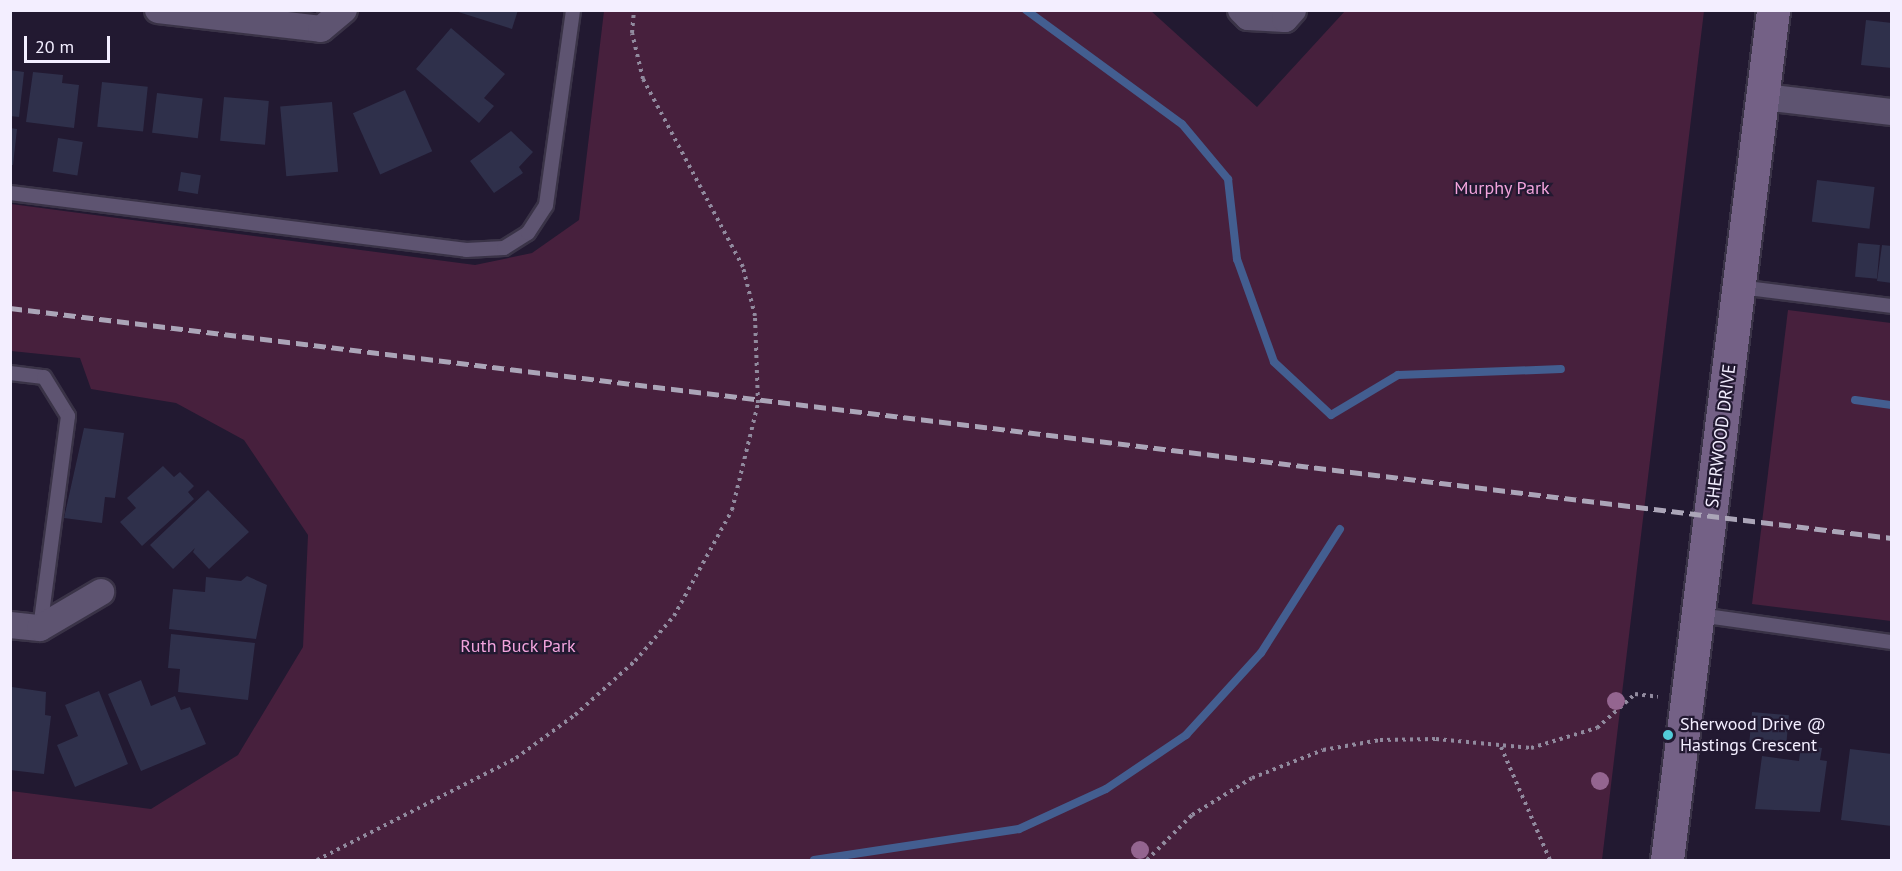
<!DOCTYPE html>
<html>
<head>
<meta charset="utf-8">
<style>
	body { margin:0 }
	#map { position:relative; width:1902px; height:871px; overflow:hidden; background:#221931; font-family:"PT Sans",sans-serif }
	div>[style] { position:absolute }
	[style*='--x'] { left:calc(var(--x)*1px); top:calc(var(--y)*1px); width:calc(var(--w)*1px); rotate:calc(var(--a)*1deg) }
	.green>* { inset:0; background:#47203d }
	.stream>* { height:8px; margin:-4px; padding:0 4px; transform-origin:4px; border-radius:4px; background:#435e90 }
	.building>* { inset:0; background:#2f304b; transform-origin:0 0 }
	.path>* { height:4px; margin-top:-2px; transform-origin:0; background:repeating-linear-gradient(90deg,#918a9e 0 3px,transparent 0 7.5px) }
	.roads { filter:drop-shadow(2px 0 #3a3347) drop-shadow(-2px 0 #3a3347) drop-shadow(0 2px #3a3347) drop-shadow(0 -2px #3a3347) }
	.lane>* { height:14px; margin:-7px; padding:0 7px; transform-origin:7px; border-radius:7px; background:#5e5471 }
	.street>* { height:26px; margin:-13px; padding:0 13px; transform-origin:13px; border-radius:13px; background:#5e5471 }
	.secondary>* { height:33px; margin:-16.5px; padding:0 16.5px; transform-origin:16.5px; border-radius:16.5px; background:#746186 }
	.rail>* { height:4.5px; margin-top:-2.25px; transform-origin:0; background:repeating-linear-gradient(90deg,#aba5b8 0 12px,transparent 0 18px) }
	.trees>* { width:18px; height:18px; margin:-9px; border-radius:50%; background:#946590 }
	.dots>* { width:16px; height:16px; translate:-50% -50%; box-sizing:border-box; border:3px solid #221931; border-radius:50% }
	span { translate:-50% -50%; white-space:nowrap; text-align:center; line-height:1.15; -webkit-text-stroke:4.5px #221931; paint-order:stroke }
	.park-label { font-size:18px; color:#f2a4dd }
	.street-label { font-size:18px; color:#f3eeff }
	.poi-label { font-size:18px; color:#f3eeff }
	.left { translate:0 -50%; text-align:left }
	.frame { position:absolute; inset:0; border:12px solid #f3eeff; pointer-events:none }
	.scale { position:absolute; left:24px; top:36px; width:86px; height:27px; box-sizing:border-box; border:3px solid #f3eeff; border-top:0; padding-left:8px; font-size:18px; line-height:21px; white-space:nowrap; color:#f3eeff; -webkit-text-stroke:4px #221931; paint-order:stroke }
</style>
</head>
<body>
<div id="map">
	<div class="green">
		<i style="clip-path:polygon(604px 11px,1151px 11px,1257px 107px,1345px 11px,1704px 11px,1602px 860px,11px 860px,11px 791px,151px 809px,238px 755px,303px 647px,308px 535px,244px 440px,176px 403px,91px 389px,80px 358px,11px 351px,11px 204px,475px 265px,532px 253px,579px 220px)"></i>
		<i style="clip-path:polygon(1788px 310px,1891px 323px,1891px 621px,1752px 604px)"></i>
	</div>
	<div class="stream">
		<i style="--x:1026;--y:10;--w:193;--a:36.2"></i>
		<i style="--x:1182;--y:124;--w:72;--a:50.1"></i>
		<i style="--x:1228;--y:179;--w:81;--a:83.6"></i>
		<i style="--x:1237;--y:259;--w:109;--a:70.2"></i>
		<i style="--x:1274;--y:362;--w:78;--a:42.9"></i>
		<i style="--x:1331;--y:415;--w:78;--a:-30.8"></i>
		<i style="--x:1398;--y:375;--w:163;--a:-2.1"></i>
		<i style="--x:1855;--y:400;--w:37;--a:8"></i>
		<i style="--x:814;--y:860;--w:207;--a:-8.6"></i>
		<i style="--x:1019;--y:829;--w:96;--a:-24.7"></i>
		<i style="--x:1106;--y:789;--w:97;--a:-34"></i>
		<i style="--x:1186;--y:735;--w:111;--a:-47.6"></i>
		<i style="--x:1261;--y:653;--w:147;--a:-57.5"></i>
	</div>
	<div class="building">
		<i style="clip-path:polygon(452px 10px,518px 10px,512px 29px)"></i>
		<i style="clip-path:polygon(1866px 20px,1892px 23px,1892px 68px,1861px 65px)"></i>
		<i style="clip-path:polygon(451px 28px,505px 74px,484px 98px,494px 106px,479px 123px,416px 69px)"></i>
		<i style="clip-path:polygon(10px 70px,24px 72px,19px 117px,10px 116px)"></i>
		<i style="clip-path:polygon(33px 72px,63px 75px,62px 83px,79px 85px,74px 128px,26px 122px)"></i>
		<i style="left:102px;top:82px;width:46px;height:45px;rotate:6deg"></i>
		<i style="left:405px;top:90px;width:67px;height:57px;rotate:66deg"></i>
		<i style="left:157px;top:93px;width:46px;height:40px;rotate:7deg"></i>
		<i style="left:224px;top:97px;width:45px;height:44px;rotate:5deg"></i>
		<i style="left:332px;top:102px;width:70px;height:52px;rotate:85deg"></i>
		<i style="clip-path:polygon(10px 128px,17px 129px,13px 165px,10px 165px)"></i>
		<i style="clip-path:polygon(511px 131px,533px 152px,519px 167px,523px 173px,494px 193px,470px 161px)"></i>
		<i style="left:58px;top:138px;width:25px;height:34px;rotate:9deg"></i>
		<i style="left:181px;top:172px;width:20px;height:19px;rotate:9deg"></i>
		<i style="left:1817px;top:180px;width:58px;height:42px;rotate:7deg"></i>
		<i style="left:1858px;top:243px;width:22px;height:34px;rotate:5deg"></i>
		<i style="clip-path:polygon(1882px 245px,1892px 246px,1892px 283px,1877px 281px)"></i>
		<i style="clip-path:polygon(84px 428px,124px 433px,115px 498px,105px 497px,102px 523px,64px 518px)"></i>
		<i style="clip-path:polygon(163px 466px,174px 477px,180px 472px,194px 486px,188px 492px,194px 499px,142px 546px,120px 522px,136px 508px,127px 498px)"></i>
		<i style="clip-path:polygon(208px 490px,249px 532px,209px 569px,193px 552px,195px 548px,173px 569px,150px 545px)"></i>
		<i style="clip-path:polygon(247px 576px,267px 585px,256px 639px,169px 629px,173px 589px,205px 592px,206px 577px,241px 581px)"></i>
		<i style="clip-path:polygon(171px 634px,255px 643px,248px 700px,178px 692px,180px 669px,168px 668px)"></i>
		<i style="clip-path:polygon(141px 680px,151px 706px,175px 696px,181px 710px,190px 707px,206px 744px,141px 771px,108px 694px)"></i>
		<i style="clip-path:polygon(12px 687px,46px 692px,45px 715px,51px 716px,44px 774px,10px 770px)"></i>
		<i style="clip-path:polygon(99px 691px,128px 764px,75px 787px,57px 745px,78px 736px,65px 705px)"></i>
		<i style="left:1752px;top:712px;width:37px;height:31px;rotate:5deg"></i>
		<i style="clip-path:polygon(1801px 745px,1822px 748px,1820px 760px,1827px 761px,1820px 812px,1755px 809px,1762px 756px,1799px 761px)"></i>
		<i style="clip-path:polygon(1850px 749px,1892px 754px,1892px 826px,1841px 820px)"></i>
	</div>
	<div class="path">
		<i style="--x:1501;--y:747;--w:123;--a:66.6"></i>
		<i style="--x:317;--y:860;--w:224;--a:-27.1"></i>
		<i style="--x:516;--y:758;--w:73;--a:-36.1"></i>
		<i style="--x:575;--y:715;--w:81;--a:-42"></i>
		<i style="--x:635;--y:661;--w:60;--a:-49.1"></i>
		<i style="--x:674;--y:616;--w:121;--a:-61.3"></i>
		<i style="--x:732;--y:510;--w:110;--a:-76.3"></i>
		<i style="--x:758;--y:403;--w:87;--a:-92"></i>
		<i style="--x:755;--y:316;--w:50;--a:-103.8"></i>
		<i style="--x:743;--y:267;--w:213;--a:-118"></i>
		<i style="--x:643;--y:79;--w:47;--a:-103.4"></i>
		<i style="--x:632;--y:33;--w:23;--a:-85"></i>
		<i style="--x:1147;--y:860;--w:64;--a:-45"></i>
		<i style="--x:1192;--y:815;--w:70;--a:-31.7"></i>
		<i style="--x:1252;--y:778;--w:76;--a:-21.5"></i>
		<i style="--x:1323;--y:750;--w:58;--a:-10"></i>
		<i style="--x:1380;--y:740;--w:56;--a:-1"></i>
		<i style="--x:1436;--y:739;--w:95;--a:5.4"></i>
		<i style="--x:1531;--y:748;--w:69;--a:-16.9"></i>
		<i style="--x:1597;--y:728;--w:51;--a:-41.8"></i>
		<i style="--x:1635;--y:694;--w:23;--a:7"></i>
	</div>
	<div class="roads">
		<div class="lane">
			<i style="--x:10;--y:193;--w:460;--a:7.1"></i>
			<i style="--x:466;--y:250;--w:38;--a:-3"></i>
			<i style="--x:504;--y:248;--w:28;--a:-32"></i>
			<i style="--x:528;--y:233;--w:33;--a:-57"></i>
			<i style="--x:546;--y:205;--w:197;--a:-82.1"></i>
			<i style="--x:1739;--y:287;--w:154;--a:7.1"></i>
			<i style="--x:10;--y:373;--w:34;--a:7"></i>
			<i style="--x:44;--y:377;--w:46;--a:58.4"></i>
			<i style="--x:68;--y:416;--w:214;--a:97.5"></i>
			<i style="--x:1699;--y:615;--w:195;--a:8"></i>
		</div>
		<div class="street">
			<i style="--x:158;--y:10;--w:164;--a:6.6"></i>
			<i style="--x:321;--y:29;--w:30;--a:-40"></i>
			<i style="--x:1241;--y:10;--w:10;--a:45"></i>
			<i style="--x:1248;--y:17;--w:37;--a:3"></i>
			<i style="--x:1285;--y:19;--w:12;--a:-48"></i>
			<i style="--x:1764;--y:97;--w:129;--a:6.7"></i>
			<i style="--x:10;--y:625;--w:30;--a:6"></i>
			<i style="--x:40;--y:628;--w:71;--a:-30.5"></i>
		</div>
		<div class="secondary">
			<i style="--x:1667;--y:860;--w:857;--a:-82.89"></i>
		</div>
	</div>
	<div class="rail">
		<i style="--x:10;--y:308;--w:1896;--a:6.97"></i>
	</div>
	<div class="trees">
		<i style="left:1616px;top:701px"></i>
		<i style="left:1600px;top:781px"></i>
		<i style="left:1140px;top:850px"></i>
	</div>
	<div class="dots">
		<i style="left:1668px;top:735px;background:#52cbd8"></i>
	</div>
	<div class="park-label">
		<span style="left:1502px;top:188px">Murphy Park</span>
		<span style="left:518px;top:646px">Ruth Buck Park</span>
	</div>
	<div class="street-label">
		<span style="left:1721px;top:436px;rotate:-83deg">SHERWOOD DRIVE</span>
	</div>
	<div class="poi-label">
		<span class="left" style="left:1680px;top:735px">Sherwood Drive @<br>Hastings Crescent</span>
	</div>
	<div class="frame"></div>
	<div class="scale">20 m</div>
</div>
</body>
</html>
